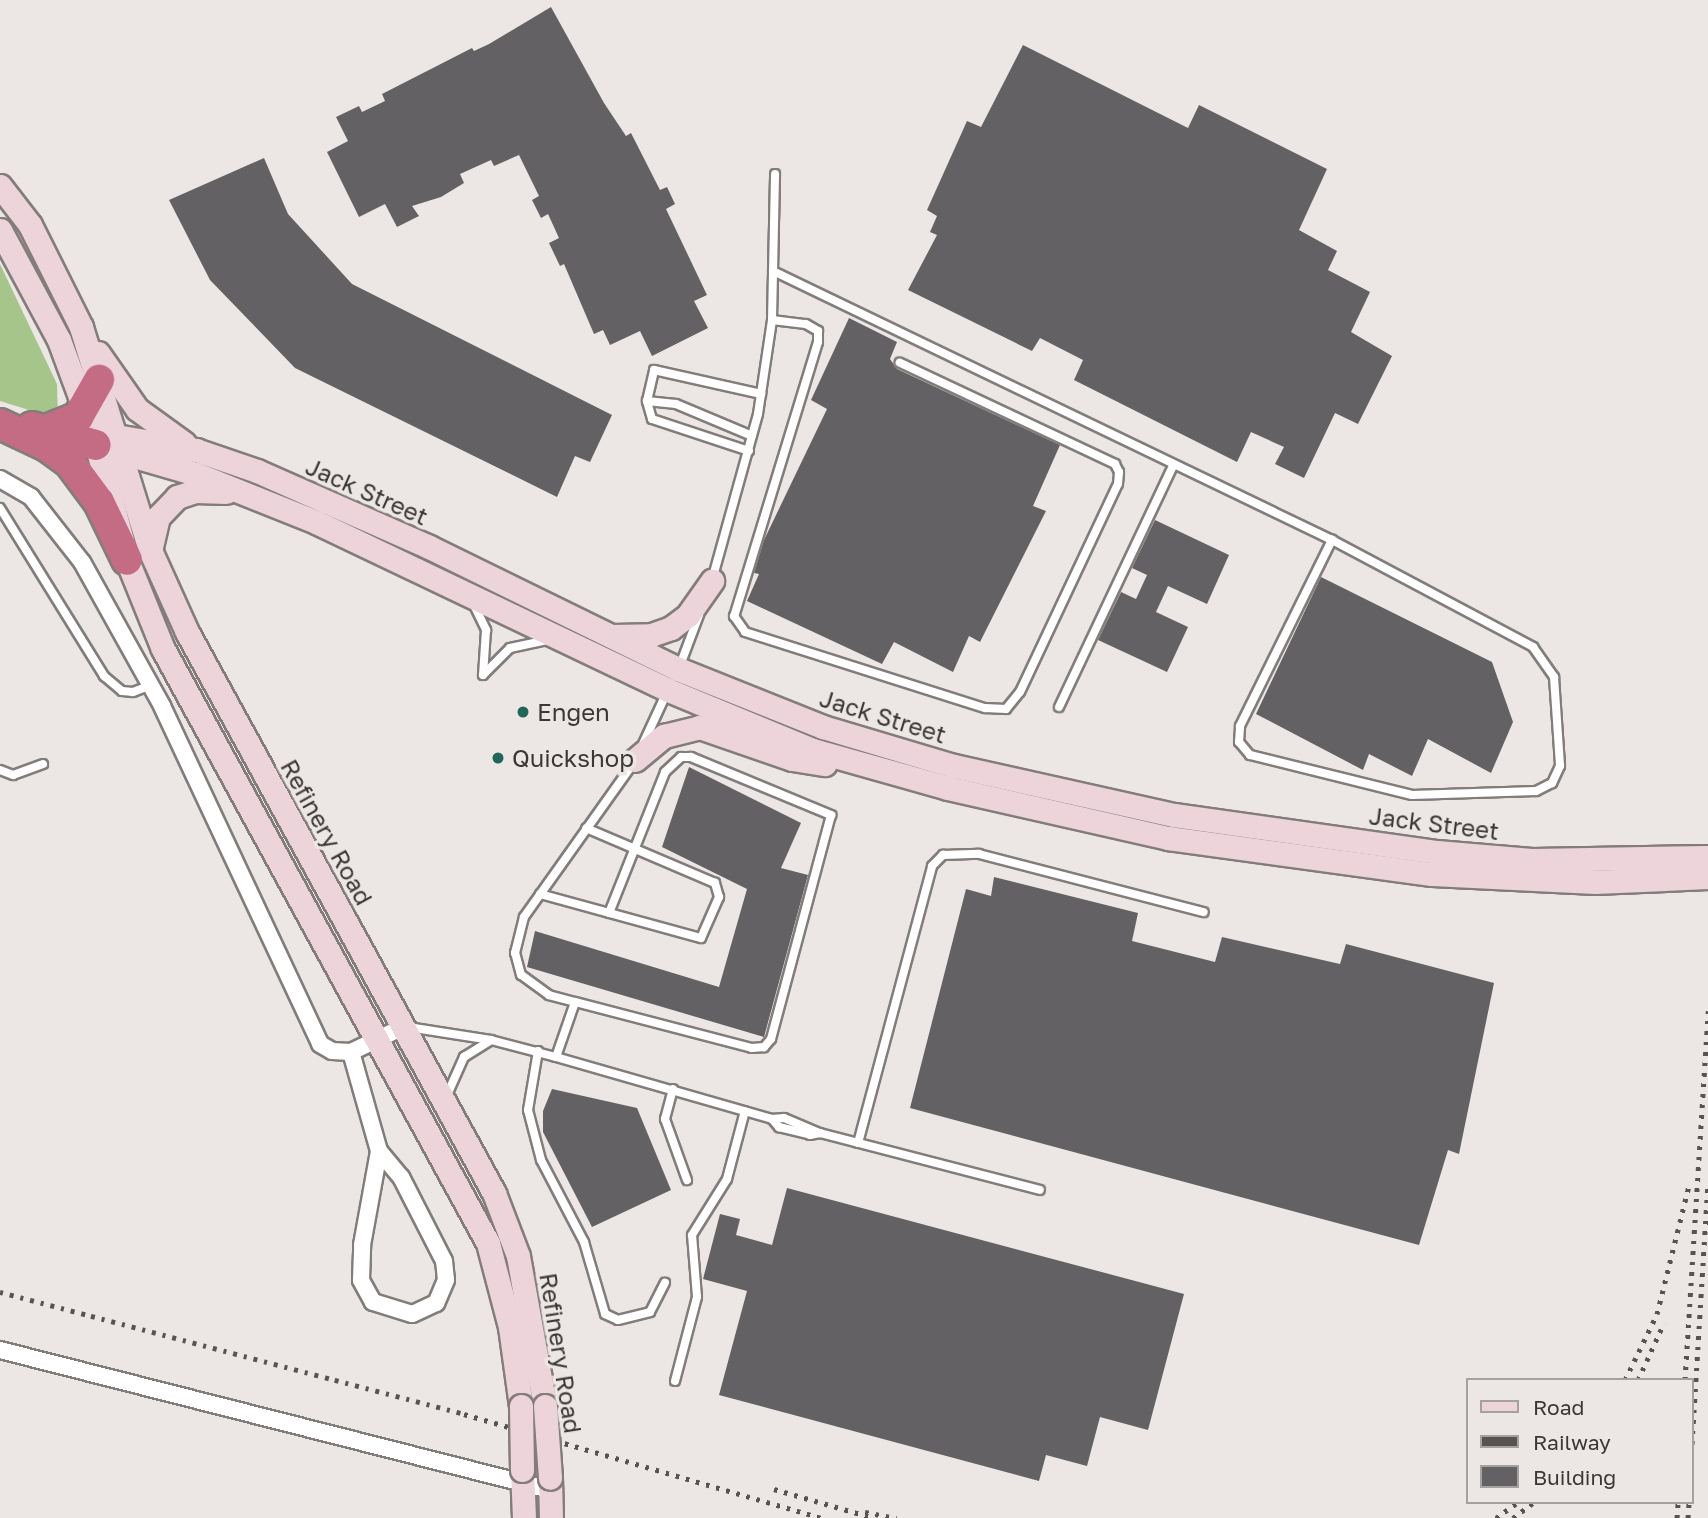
<!DOCTYPE html>
<html>
<head>
<meta charset="utf-8">
<style>
	body { margin:0 }
	#map { position:relative; width:1708px; height:1518px; overflow:hidden; background:#ece7e4; font-family:"Golos Text",sans-serif }
	div>[style] { position:absolute }
	[style*='--x'] { left:calc(var(--x)*1px); top:calc(var(--y)*1px); width:calc(var(--w)*1px); rotate:calc(var(--a)*1deg) }
	.green>* { inset:0; background:#a5c58a }
	.building>* { inset:0; background:#646164 }
	.roads { filter:drop-shadow(2px 0 #827d7b) drop-shadow(-2px 0 #827d7b) drop-shadow(0 2px #827d7b) drop-shadow(0 -2px #827d7b) }
	.lane>* { height:8px; margin:-4px; padding:0 4px; transform-origin:4px; border-radius:4px; background:#fff }
	.street>* { height:16px; margin:-8px; padding:0 8px; transform-origin:8px; border-radius:8px; background:#fff }
	.secondary>* { height:23px; margin:-11.5px; padding:0 11.5px; transform-origin:11.5px; border-radius:11.5px; background:#edd3da }
	.highway>* { height:30px; margin:-15px; padding:0 15px; transform-origin:15px; border-radius:15px; background:#c46c83 }
	.rail>* { height:5px; margin-top:-2.5px; transform-origin:0; background:repeating-linear-gradient(90deg,#565352 0 3.5px,transparent 0 10.5px) }
	.bridges { filter:drop-shadow(2px 0 #827d7b) drop-shadow(-2px 0 #827d7b) drop-shadow(0 2px #827d7b) drop-shadow(0 -2px #827d7b) }
	.secondary-bridge>* { height:23px; margin:-11.5px; padding:0 11.5px; transform-origin:11.5px; border-radius:11.5px; background:#edd3da }
	.dots>* { width:19px; height:19px; translate:-50% -50%; box-sizing:border-box; border:4px solid #ece7e4; border-radius:50% }
	span { translate:-50% -50%; white-space:nowrap; text-align:center; line-height:1.15; -webkit-text-stroke:7px #ece7e4; paint-order:stroke }
	.street-label { font-size:24px; color:#3a3837 }
	.poi-label { font-size:24px; color:#3a3837 }
	.left { translate:0 -50%; text-align:left }
	.legend { position:absolute; left:1466px; top:1378px; width:228px; height:126px; box-sizing:border-box; background:#ece7e4; border:2px solid #a5a19f; margin:0; padding:9px 12px; list-style:none; font-size:21px; color:#3a3837 }
	.legend li { display:flex; align-items:center; gap:14px; height:35px }
	.legend b { width:35px; border:2px solid #a5a19f }
</style>
</head>
<body>
<div id="map">
	<div class="green">
		<i style="clip-path:polygon(0 264px,57px 384px,58px 419px,0 401px)"></i>
	</div>
	<div class="building">
		<i style="clip-path:polygon(551px 7px,604px 103px,626px 136px,631px 133px,660px 190px,667px 187px,675px 204px,666px 209px,707px 295px,694px 301px,708px 328px,652px 356px,640px 331px,610px 345px,603px 330px,594px 334px,564px 264px,560px 266px,549px 243px,559px 238px,548px 214px,541px 218px,532px 200px,539px 196px,519px 155px,494px 166px,491px 160px,460px 174px,464px 183px,441px 197px,412px 206px,419px 216px,397px 227px,385px 204px,359px 217px,327px 152px,348px 141px,336px 117px,359px 106px,362px 112px,385px 101px,382px 94px,472px 48px,474px 51px,489px 44px)"></i>
		<i style="clip-path:polygon(1023px 45px,1188px 128px,1199px 105px,1327px 169px,1299px 230px,1337px 251px,1328px 270px,1370px 292px,1351px 332px,1392px 356px,1358px 424px,1335px 413px,1304px 478px,1275px 464px,1284px 447px,1251px 432px,1237px 462px,1074px 380px,1083px 360px,1040px 338px,1032px 351px,908px 290px,937px 235px,930px 232px,937px 216px,927px 210px,967px 121px,981px 127px)"></i>
		<i style="clip-path:polygon(264px 158px,288px 214px,352px 284px,612px 415px,590px 462px,575px 456px,557px 497px,295px 368px,210px 280px,169px 200px)"></i>
		<i style="clip-path:polygon(849px 318px,897px 342px,890px 359px,897px 369px,1060px 445px,1033px 506px,1046px 511px,980px 642px,969px 636px,953px 672px,894px 642px,882px 664px,747px 601px,759px 574px,754px 573px,764px 540px,827px 409px,811px 400px)"></i>
		<i style="clip-path:polygon(1155px 520px,1229px 555px,1207px 604px,1168px 586px,1156px 612px,1188px 627px,1167px 672px,1098px 640px,1121px 592px,1136px 599px,1147px 575px,1132px 568px)"></i>
		<i style="clip-path:polygon(1321px 577px,1492px 662px,1513px 722px,1491px 773px,1428px 739px,1412px 776px,1369px 754px,1363px 770px,1256px 714px)"></i>
		<i style="clip-path:polygon(689px 767px,801px 823px,781px 868px,808px 875px,764px 1037px,527px 967px,535px 931px,719px 987px,747px 889px,662px 847px)"></i>
		<i style="clip-path:polygon(994px 877px,1138px 913px,1132px 941px,1215px 962px,1222px 937px,1340px 964px,1346px 944px,1494px 983px,1459px 1154px,1448px 1150px,1419px 1245px,910px 1108px,966px 889px,991px 896px)"></i>
		<i style="clip-path:polygon(552px 1089px,637px 1108px,671px 1190px,592px 1227px,543px 1132px,543px 1111px)"></i>
		<i style="clip-path:polygon(787px 1188px,1184px 1294px,1148px 1430px,1100px 1417px,1087px 1466px,1046px 1455px,1039px 1481px,719px 1395px,747px 1291px,703px 1279px,720px 1214px,740px 1219px,736px 1235px,772px 1245px)"></i>
	</div>
	<div class="roads">
		<div class="lane">
			<i style="--x:773;--y:271;--w:620;--a:25.7"></i>
			<i style="--x:1332;--y:540;--w:228;--a:28"></i>
			<i style="--x:1533;--y:647;--w:37;--a:55"></i>
			<i style="--x:1554;--y:677;--w:89;--a:86.1"></i>
			<i style="--x:1560;--y:766;--w:19;--a:115"></i>
			<i style="--x:1552;--y:783;--w:18;--a:153"></i>
			<i style="--x:1536;--y:791;--w:124;--a:178.2"></i>
			<i style="--x:1412;--y:795;--w:167;--a:-166.1"></i>
			<i style="--x:1250;--y:755;--w:17;--a:-130"></i>
			<i style="--x:1239;--y:742;--w:16;--a:-86"></i>
			<i style="--x:1240;--y:726;--w:208;--a:-63.7"></i>
			<i style="--x:772;--y:320;--w:34;--a:7"></i>
			<i style="--x:806;--y:324;--w:14;--a:30"></i>
			<i style="--x:818;--y:331;--w:11;--a:90"></i>
			<i style="--x:818;--y:342;--w:287;--a:107"></i>
			<i style="--x:734;--y:616;--w:19;--a:55"></i>
			<i style="--x:745;--y:632;--w:252;--a:17.6"></i>
			<i style="--x:985;--y:708;--w:21;--a:3"></i>
			<i style="--x:1006;--y:709;--w:22;--a:-51"></i>
			<i style="--x:1020;--y:692;--w:230;--a:-64.8"></i>
			<i style="--x:1118;--y:484;--w:12;--a:-85"></i>
			<i style="--x:1119;--y:472;--w:9;--a:-117"></i>
			<i style="--x:1115;--y:464;--w:238;--a:-154.8"></i>
			<i style="--x:647;--y:401;--w:29;--a:6"></i>
			<i style="--x:676;--y:404;--w:82;--a:22.8"></i>
			<i style="--x:749;--y:451;--w:102;--a:-161.7"></i>
			<i style="--x:652;--y:419;--w:19;--a:-106"></i>
			<i style="--x:647;--y:401;--w:32;--a:-77"></i>
			<i style="--x:654;--y:370;--w:110;--a:12.6"></i>
			<i style="--x:0;--y:508;--w:198;--a:58.2"></i>
			<i style="--x:104;--y:676;--w:23;--a:40"></i>
			<i style="--x:122;--y:691;--w:11;--a:5"></i>
			<i style="--x:133;--y:692;--w:19;--a:-21"></i>
			<i style="--x:712;--y:580;--w:172;--a:-74.5"></i>
			<i style="--x:758;--y:414;--w:95;--a:-81.5"></i>
			<i style="--x:772;--y:320;--w:146;--a:-88.8"></i>
			<i style="--x:474;--y:605;--w:28;--a:64"></i>
			<i style="--x:486;--y:630;--w:45;--a:93.8"></i>
			<i style="--x:483;--y:675;--w:38;--a:-45"></i>
			<i style="--x:510;--y:648;--w:39;--a:-12"></i>
			<i style="--x:679;--y:668;--w:57;--a:-69.3"></i>
			<i style="--x:1059;--y:707;--w:267;--a:-64.7"></i>
			<i style="--x:643;--y:744;--w:57;--a:-65.2"></i>
			<i style="--x:0;--y:770;--w:14;--a:21"></i>
			<i style="--x:13;--y:775;--w:32;--a:-20"></i>
			<i style="--x:540;--y:894;--w:167;--a:15.3"></i>
			<i style="--x:701;--y:938;--w:45;--a:-66.3"></i>
			<i style="--x:719;--y:897;--w:15;--a:-106"></i>
			<i style="--x:715;--y:883;--w:140;--a:-156.9"></i>
			<i style="--x:609;--y:913;--w:152;--a:-68.3"></i>
			<i style="--x:665;--y:772;--w:22;--a:-43"></i>
			<i style="--x:681;--y:757;--w:10;--a:0"></i>
			<i style="--x:691;--y:757;--w:152;--a:22.5"></i>
			<i style="--x:831;--y:815;--w:232;--a:105"></i>
			<i style="--x:771;--y:1039;--w:11;--a:131"></i>
			<i style="--x:764;--y:1047;--w:12;--a:175"></i>
			<i style="--x:752;--y:1048;--w:183;--a:-165.4"></i>
			<i style="--x:575;--y:1002;--w:27;--a:-165"></i>
			<i style="--x:549;--y:995;--w:34;--a:-144"></i>
			<i style="--x:521;--y:975;--w:23;--a:-105"></i>
			<i style="--x:515;--y:953;--w:37;--a:-76"></i>
			<i style="--x:524;--y:917;--w:190;--a:-54.6"></i>
			<i style="--x:408;--y:1027;--w:84;--a:8.9"></i>
			<i style="--x:491;--y:1040;--w:67;--a:14.7"></i>
			<i style="--x:556;--y:1057;--w:58;--a:-70.9"></i>
			<i style="--x:538;--y:1051;--w:60;--a:99.6"></i>
			<i style="--x:528;--y:1110;--w:52;--a:75.4"></i>
			<i style="--x:541;--y:1160;--w:93;--a:62.3"></i>
			<i style="--x:584;--y:1242;--w:75;--a:73.7"></i>
			<i style="--x:605;--y:1314;--w:14;--a:25"></i>
			<i style="--x:618;--y:1320;--w:33;--a:-14"></i>
			<i style="--x:650;--y:1312;--w:33;--a:-63"></i>
			<i style="--x:556;--y:1057;--w:225;--a:16"></i>
			<i style="--x:772;--y:1119;--w:12;--a:-5"></i>
			<i style="--x:784;--y:1118;--w:39;--a:23"></i>
			<i style="--x:820;--y:1133;--w:227;--a:14.5"></i>
			<i style="--x:673;--y:1089;--w:31;--a:105"></i>
			<i style="--x:665;--y:1119;--w:65;--a:70.2"></i>
			<i style="--x:447;--y:1095;--w:42;--a:-65.9"></i>
			<i style="--x:464;--y:1057;--w:32;--a:-32"></i>
			<i style="--x:772;--y:1119;--w:11;--a:49"></i>
			<i style="--x:779;--y:1127;--w:32;--a:14"></i>
			<i style="--x:810;--y:1135;--w:10;--a:-11"></i>
			<i style="--x:858;--y:1143;--w:287;--a:-75"></i>
			<i style="--x:932;--y:866;--w:16;--a:-45"></i>
			<i style="--x:943;--y:855;--w:36;--a:-2"></i>
			<i style="--x:979;--y:854;--w:232;--a:14.5"></i>
			<i style="--x:675;--y:1381;--w:87;--a:-75.3"></i>
			<i style="--x:697;--y:1297;--w:62;--a:-94.6"></i>
			<i style="--x:692;--y:1235;--w:66;--a:-58"></i>
			<i style="--x:727;--y:1179;--w:70;--a:-75.2"></i>
		</div>
		<div class="street">
			<i style="--x:0;--y:479;--w:36;--a:30"></i>
			<i style="--x:31;--y:497;--w:83;--a:51.9"></i>
			<i style="--x:82;--y:562;--w:165;--a:60.9"></i>
			<i style="--x:162;--y:706;--w:373;--a:64.9"></i>
			<i style="--x:320;--y:1044;--w:14;--a:30"></i>
			<i style="--x:332;--y:1051;--w:19;--a:3"></i>
			<i style="--x:351;--y:1052;--w:60;--a:-25.7"></i>
			<i style="--x:351;--y:1052;--w:103;--a:74.2"></i>
			<i style="--x:379;--y:1151;--w:34;--a:50"></i>
			<i style="--x:401;--y:1177;--w:94;--a:62.9"></i>
			<i style="--x:444;--y:1261;--w:19;--a:84"></i>
			<i style="--x:446;--y:1280;--w:25;--a:113"></i>
			<i style="--x:436;--y:1303;--w:26;--a:155"></i>
			<i style="--x:412;--y:1314;--w:41;--a:-162.9"></i>
			<i style="--x:373;--y:1302;--w:25;--a:-119"></i>
			<i style="--x:361;--y:1280;--w:35;--a:-88"></i>
			<i style="--x:362;--y:1245;--w:96;--a:-79.7"></i>
			<i style="--x:0;--y:1350;--w:568;--a:14.28"></i>
		</div>
		<div class="secondary">
			<i style="--x:0;--y:186;--w:49;--a:52.4"></i>
			<i style="--x:30;--y:225;--w:114;--a:63.4"></i>
			<i style="--x:81;--y:327;--w:233;--a:72.8"></i>
			<i style="--x:150;--y:550;--w:90;--a:65.7"></i>
			<i style="--x:187;--y:632;--w:640;--a:61.31"></i>
			<i style="--x:494;--y:1193;--w:67;--a:69.1"></i>
			<i style="--x:518;--y:1256;--w:152;--a:79.8"></i>
			<i style="--x:0;--y:230;--w:125;--a:61.8"></i>
			<i style="--x:59;--y:340;--w:98;--a:69.7"></i>
			<i style="--x:93;--y:432;--w:132;--a:75.1"></i>
			<i style="--x:127;--y:560;--w:96;--a:68"></i>
			<i style="--x:163;--y:649;--w:677;--a:61.32"></i>
			<i style="--x:488;--y:1243;--w:87;--a:75.3"></i>
			<i style="--x:510;--y:1327;--w:80;--a:82.1"></i>
			<i style="--x:98;--y:353;--w:68;--a:55.1"></i>
			<i style="--x:137;--y:409;--w:58;--a:35.9"></i>
			<i style="--x:93;--y:432;--w:105;--a:9.9"></i>
			<i style="--x:196;--y:450;--w:65;--a:19"></i>
			<i style="--x:257;--y:471;--w:188;--a:23.8"></i>
			<i style="--x:429;--y:547;--w:277;--a:26.1"></i>
			<i style="--x:678;--y:669;--w:156;--a:21.8"></i>
			<i style="--x:823;--y:727;--w:137;--a:16.6"></i>
			<i style="--x:954;--y:766;--w:225;--a:12.6"></i>
			<i style="--x:1174;--y:815;--w:266;--a:8"></i>
			<i style="--x:1437;--y:852;--w:95;--a:4.8"></i>
			<i style="--x:1532;--y:860;--w:176;--a:-1"></i>
			<i style="--x:96;--y:445;--w:104;--a:16.2"></i>
			<i style="--x:196;--y:474;--w:129;--a:21.8"></i>
			<i style="--x:316;--y:522;--w:390;--a:25.5"></i>
			<i style="--x:668;--y:690;--w:157;--a:22.5"></i>
			<i style="--x:813;--y:750;--w:140;--a:15.7"></i>
			<i style="--x:948;--y:788;--w:226;--a:12.8"></i>
			<i style="--x:1168;--y:838;--w:266;--a:7.8"></i>
			<i style="--x:1432;--y:874;--w:163;--a:2.8"></i>
			<i style="--x:1595;--y:882;--w:113;--a:-2.5"></i>
			<i style="--x:151;--y:547;--w:31;--a:-77"></i>
			<i style="--x:158;--y:517;--w:28;--a:-46"></i>
			<i style="--x:177;--y:497;--w:19;--a:-18"></i>
			<i style="--x:195;--y:491;--w:31;--a:2"></i>
			<i style="--x:612;--y:636;--w:39;--a:-1"></i>
			<i style="--x:651;--y:635;--w:21;--a:-19"></i>
			<i style="--x:671;--y:628;--w:21;--a:-37"></i>
			<i style="--x:688;--y:615;--w:42;--a:-54.8"></i>
			<i style="--x:635;--y:760;--w:38;--a:-40"></i>
			<i style="--x:664;--y:736;--w:36;--a:-14"></i>
			<i style="--x:699;--y:727;--w:98;--a:19"></i>
			<i style="--x:792;--y:759;--w:33;--a:9"></i>
			<i style="--x:522;--y:1470;--w:48;--a:87.6"></i>
			<i style="--x:550;--y:1478;--w:40;--a:88.6"></i>
		</div>
		<div class="highway">
			<i style="--x:0;--y:424;--w:52;--a:25.1"></i>
			<i style="--x:47;--y:446;--w:29;--a:36"></i>
			<i style="--x:70;--y:463;--w:49;--a:53.4"></i>
			<i style="--x:99;--y:502;--w:64;--a:64.2"></i>
			<i style="--x:32;--y:427;--w:66;--a:15.7"></i>
			<i style="--x:44;--y:431;--w:37;--a:-22"></i>
			<i style="--x:78;--y:417;--w:43;--a:-60.4"></i>
		</div>
	</div>
	<div class="rail">
		<i style="--x:0;--y:1292;--w:480;--a:14.7"></i>
		<i style="--x:464;--y:1414;--w:373;--a:16.2"></i>
		<i style="--x:1625;--y:1380;--w:73;--a:-64.1"></i>
		<i style="--x:1657;--y:1314;--w:132;--a:-76"></i>
		<i style="--x:1638;--y:1380;--w:63;--a:-65.5"></i>
		<i style="--x:1685;--y:1380;--w:370;--a:-86.4"></i>
		<i style="--x:1692;--y:1444;--w:262;--a:-86.5"></i>
		<i style="--x:774;--y:1489;--w:104;--a:16.2"></i>
		<i style="--x:865;--y:1512;--w:32;--a:11"></i>
		<i style="--x:1496;--y:1518;--w:27;--a:-36"></i>
		<i style="--x:1513;--y:1518;--w:26;--a:-37"></i>
		<i style="--x:1677;--y:1518;--w:16;--a:-86"></i>
		<i style="--x:1688;--y:1518;--w:16;--a:-86"></i>
	</div>
	<div class="bridges">
		<div class="secondary-bridge">
			<i style="--x:521;--y:1406;--w:64;--a:89.1"></i>
			<i style="--x:545;--y:1406;--w:72;--a:86"></i>
		</div>
	</div>
	<div class="dots">
		<i style="left:523px;top:712px;background:#216759"></i>
		<i style="left:498px;top:758px;background:#216759"></i>
	</div>
	<div class="street-label">
		<span style="left:367px;top:491px;rotate:24deg">Jack Street</span>
		<span style="left:883px;top:716px;rotate:17deg">Jack Street</span>
		<span style="left:1434px;top:823px;rotate:7deg">Jack Street</span>
		<span style="left:327px;top:832px;rotate:61deg">Refinery Road</span>
		<span style="left:561px;top:1353px;rotate:81deg">Refinery Road</span>
	</div>
	<div class="poi-label">
		<span class="left" style="left:537px;top:712px">Engen</span>
		<span class="left" style="left:512px;top:758px">Quickshop</span>
	</div>
	<ul class="legend">
	<li><b style="height:9px;background:#edd3da"></b>Road</li>
	<li><b style="height:9px;background:#565352"></b>Railway</li>
	<li><b style="height:19px;background:#646164"></b>Building</li>
	</ul>
</div>
</body>
</html>
